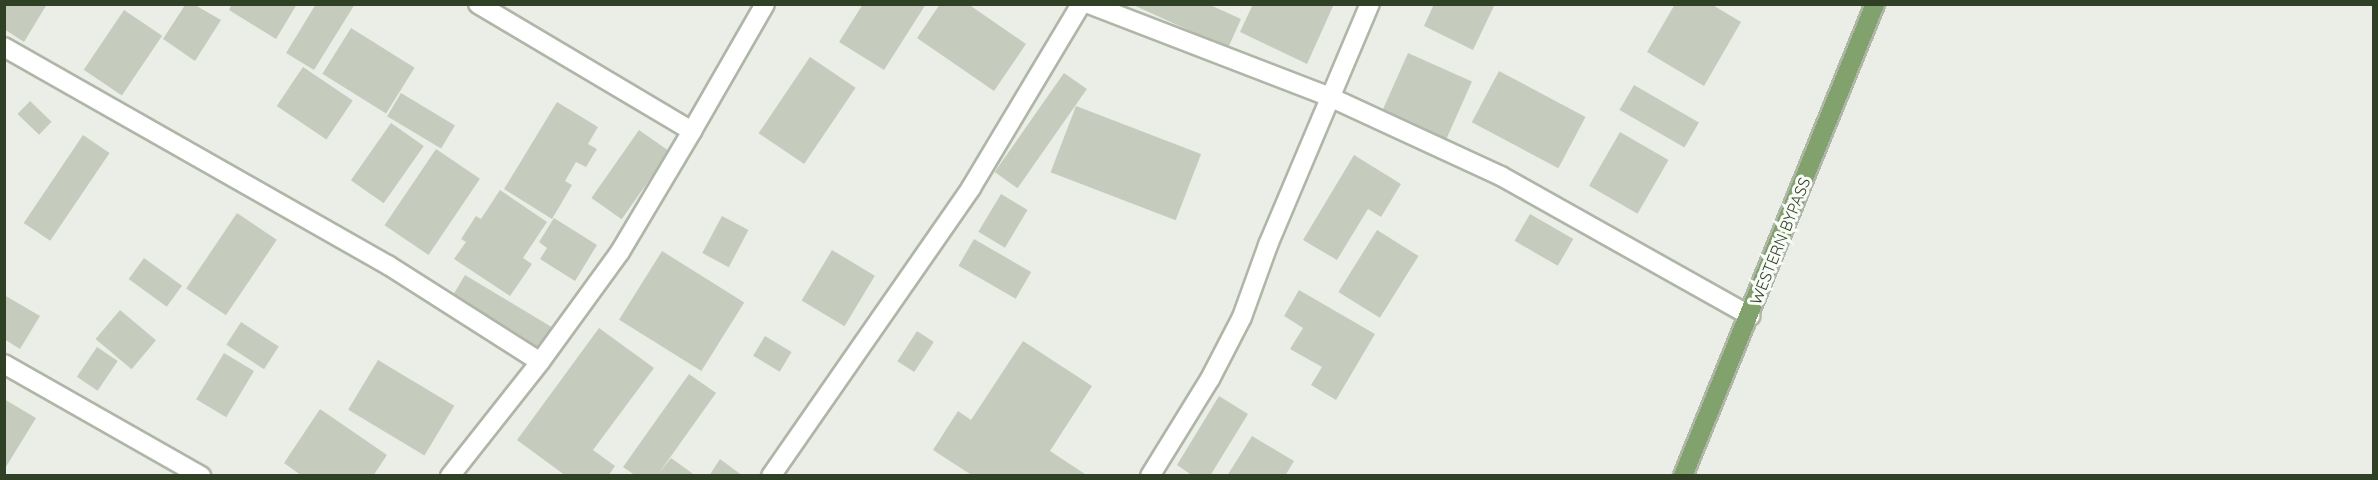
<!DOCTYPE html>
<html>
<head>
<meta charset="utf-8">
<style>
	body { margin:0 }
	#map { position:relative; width:2378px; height:480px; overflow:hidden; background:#ebeee6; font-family:Quicksand,sans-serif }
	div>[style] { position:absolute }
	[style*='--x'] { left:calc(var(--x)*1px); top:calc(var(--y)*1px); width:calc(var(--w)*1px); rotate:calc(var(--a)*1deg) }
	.building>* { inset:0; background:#c5ccbe; transform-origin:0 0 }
	.roads { filter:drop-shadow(2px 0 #afb6a8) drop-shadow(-2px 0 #afb6a8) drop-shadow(0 2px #afb6a8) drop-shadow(0 -2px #afb6a8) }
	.minor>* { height:18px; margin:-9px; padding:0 9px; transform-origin:9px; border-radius:9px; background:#fff }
	.major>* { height:18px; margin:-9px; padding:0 9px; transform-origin:9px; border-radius:9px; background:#82a26d }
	span { translate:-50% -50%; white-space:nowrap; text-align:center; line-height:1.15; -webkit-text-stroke:6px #f9fbf7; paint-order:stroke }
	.street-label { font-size:16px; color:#304025 }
	.frame { position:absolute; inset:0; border:6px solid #304025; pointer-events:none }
</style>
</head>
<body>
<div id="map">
	<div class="building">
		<i style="clip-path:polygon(4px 4px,47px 4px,24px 42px,4px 29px)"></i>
		<i style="clip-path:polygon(232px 4px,297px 4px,276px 39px,229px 10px)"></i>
		<i style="clip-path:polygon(316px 4px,355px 4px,314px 70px,286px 53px)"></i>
		<i style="clip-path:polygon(863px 4px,926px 4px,884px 70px,839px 42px)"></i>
		<i style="clip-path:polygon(940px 4px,968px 4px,1026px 44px,994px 91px,917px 38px)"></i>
		<i style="clip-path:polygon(1131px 4px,1208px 4px,1241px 19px,1228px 48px)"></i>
		<i style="clip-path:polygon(1253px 4px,1334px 4px,1307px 64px,1240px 32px)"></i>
		<i style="clip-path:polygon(1434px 4px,1495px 4px,1473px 50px,1424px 26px)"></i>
		<i style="clip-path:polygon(1675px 4px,1711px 4px,1741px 22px,1704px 86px,1647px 52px)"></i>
		<i style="clip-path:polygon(185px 5px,195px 5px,221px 20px,195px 61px,163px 39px)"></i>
		<i style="left:124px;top:10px;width:46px;height:72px;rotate:34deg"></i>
		<i style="left:351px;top:28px;width:75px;height:54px;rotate:32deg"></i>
		<i style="left:1408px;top:53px;width:70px;height:64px;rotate:24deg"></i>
		<i style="left:810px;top:57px;width:55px;height:92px;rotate:34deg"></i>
		<i style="left:303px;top:67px;width:60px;height:47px;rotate:34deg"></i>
		<i style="left:1499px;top:71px;width:98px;height:58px;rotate:28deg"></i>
		<i style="left:1064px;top:73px;width:28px;height:121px;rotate:35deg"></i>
		<i style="left:1634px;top:85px;width:75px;height:29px;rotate:30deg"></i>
		<i style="left:401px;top:93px;width:63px;height:27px;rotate:31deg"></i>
		<i style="left:30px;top:101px;width:30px;height:18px;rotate:44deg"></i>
		<i style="clip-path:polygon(557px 102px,598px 127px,588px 144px,597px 149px,586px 167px,576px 162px,565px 181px,572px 185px,552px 219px,504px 189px)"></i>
		<i style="left:1076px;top:106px;width:134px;height:71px;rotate:21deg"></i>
		<i style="left:391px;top:123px;width:40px;height:70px;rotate:35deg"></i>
		<i style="left:639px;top:130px;width:37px;height:83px;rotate:35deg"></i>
		<i style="left:1620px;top:132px;width:56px;height:62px;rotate:30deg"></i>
		<i style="left:83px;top:135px;width:32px;height:106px;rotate:34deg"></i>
		<i style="left:436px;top:149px;width:53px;height:92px;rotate:34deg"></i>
		<i style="clip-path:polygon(1354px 155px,1401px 184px,1381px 217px,1368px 209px,1337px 260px,1303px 240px)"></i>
		<i style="clip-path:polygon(500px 190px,547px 222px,523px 258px,532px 264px,510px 296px,454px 259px,466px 242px,461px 239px,476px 216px,481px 219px)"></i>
		<i style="left:1001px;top:194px;width:31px;height:44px;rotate:31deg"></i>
		<i style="left:237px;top:213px;width:48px;height:91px;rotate:34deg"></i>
		<i style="left:1530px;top:214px;width:50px;height:31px;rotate:30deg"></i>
		<i style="left:722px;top:216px;width:30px;height:42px;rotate:28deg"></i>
		<i style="clip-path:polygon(554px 218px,597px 245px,575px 281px,540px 259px,547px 248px,539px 242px)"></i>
		<i style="left:1377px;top:230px;width:49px;height:73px;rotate:32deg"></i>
		<i style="left:974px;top:239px;width:66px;height:31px;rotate:30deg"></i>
		<i style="left:832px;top:250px;width:50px;height:59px;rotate:31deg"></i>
		<i style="left:662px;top:251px;width:97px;height:81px;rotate:32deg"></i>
		<i style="left:144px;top:258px;width:47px;height:26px;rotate:36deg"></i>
		<i style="left:465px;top:275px;width:102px;height:27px;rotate:31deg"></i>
		<i style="clip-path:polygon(1299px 290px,1375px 334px,1336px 400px,1311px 385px,1322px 367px,1290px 349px,1303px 328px,1284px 316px)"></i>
		<i style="clip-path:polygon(4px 295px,40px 316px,20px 349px,4px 339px)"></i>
		<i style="left:120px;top:310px;width:47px;height:38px;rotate:40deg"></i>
		<i style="left:241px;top:322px;width:45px;height:27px;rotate:33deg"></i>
		<i style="clip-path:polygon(599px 328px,654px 368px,593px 450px,615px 466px,608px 476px,566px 476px,517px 440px)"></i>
		<i style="left:917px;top:331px;width:20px;height:36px;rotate:33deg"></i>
		<i style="left:765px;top:336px;width:31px;height:23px;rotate:31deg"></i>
		<i style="clip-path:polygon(1023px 341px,1092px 386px,1050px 451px,1088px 476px,973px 476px,933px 450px,958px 411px,971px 420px)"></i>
		<i style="left:97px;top:347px;width:25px;height:36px;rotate:34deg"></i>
		<i style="left:224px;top:353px;width:35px;height:54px;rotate:31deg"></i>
		<i style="left:378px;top:360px;width:89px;height:58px;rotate:31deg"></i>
		<i style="clip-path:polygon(689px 374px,716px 393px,659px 473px,671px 458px,696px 476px,636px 476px,623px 467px)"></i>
		<i style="clip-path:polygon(1219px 396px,1248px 414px,1210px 476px,1193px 476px,1177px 465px)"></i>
		<i style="clip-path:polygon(4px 399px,36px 418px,4px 470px)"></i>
		<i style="clip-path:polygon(320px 409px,387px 455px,373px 476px,302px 476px,284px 463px)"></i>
		<i style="clip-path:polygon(1252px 436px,1294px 461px,1285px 476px,1227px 476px)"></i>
		<i style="clip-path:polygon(720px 459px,743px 476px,709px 476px)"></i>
	</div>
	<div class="roads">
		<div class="minor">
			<i style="--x:478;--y:4;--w:249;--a:30.7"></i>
			<i style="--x:692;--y:131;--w:146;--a:-60.1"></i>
			<i style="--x:1089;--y:4;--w:261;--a:21.1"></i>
			<i style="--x:1332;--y:98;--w:186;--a:24.8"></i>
			<i style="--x:1501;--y:176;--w:286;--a:29.3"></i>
			<i style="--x:4;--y:47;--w:442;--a:29.6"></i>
			<i style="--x:388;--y:265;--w:180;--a:32.5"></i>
			<i style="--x:4;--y:364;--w:227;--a:29.6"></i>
			<i style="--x:450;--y:476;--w:145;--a:-51.7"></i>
			<i style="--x:540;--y:362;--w:136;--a:-54"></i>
			<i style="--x:620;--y:252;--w:141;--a:-59.2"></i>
			<i style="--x:771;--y:476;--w:351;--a:-55.2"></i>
			<i style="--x:971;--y:188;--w:214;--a:-59.1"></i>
			<i style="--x:1150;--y:476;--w:114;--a:-58.3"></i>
			<i style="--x:1210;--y:379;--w:70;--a:-62.7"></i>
			<i style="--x:1242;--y:317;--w:77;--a:-70.1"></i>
			<i style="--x:1268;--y:245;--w:262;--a:-67.1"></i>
		</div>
		<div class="major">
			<i style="--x:1683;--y:476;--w:510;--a:-67.86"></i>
		</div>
	</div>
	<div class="street-label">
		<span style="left:1780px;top:241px;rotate:-68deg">WESTERN BYPASS</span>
	</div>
	<div class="frame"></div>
</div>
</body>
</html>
